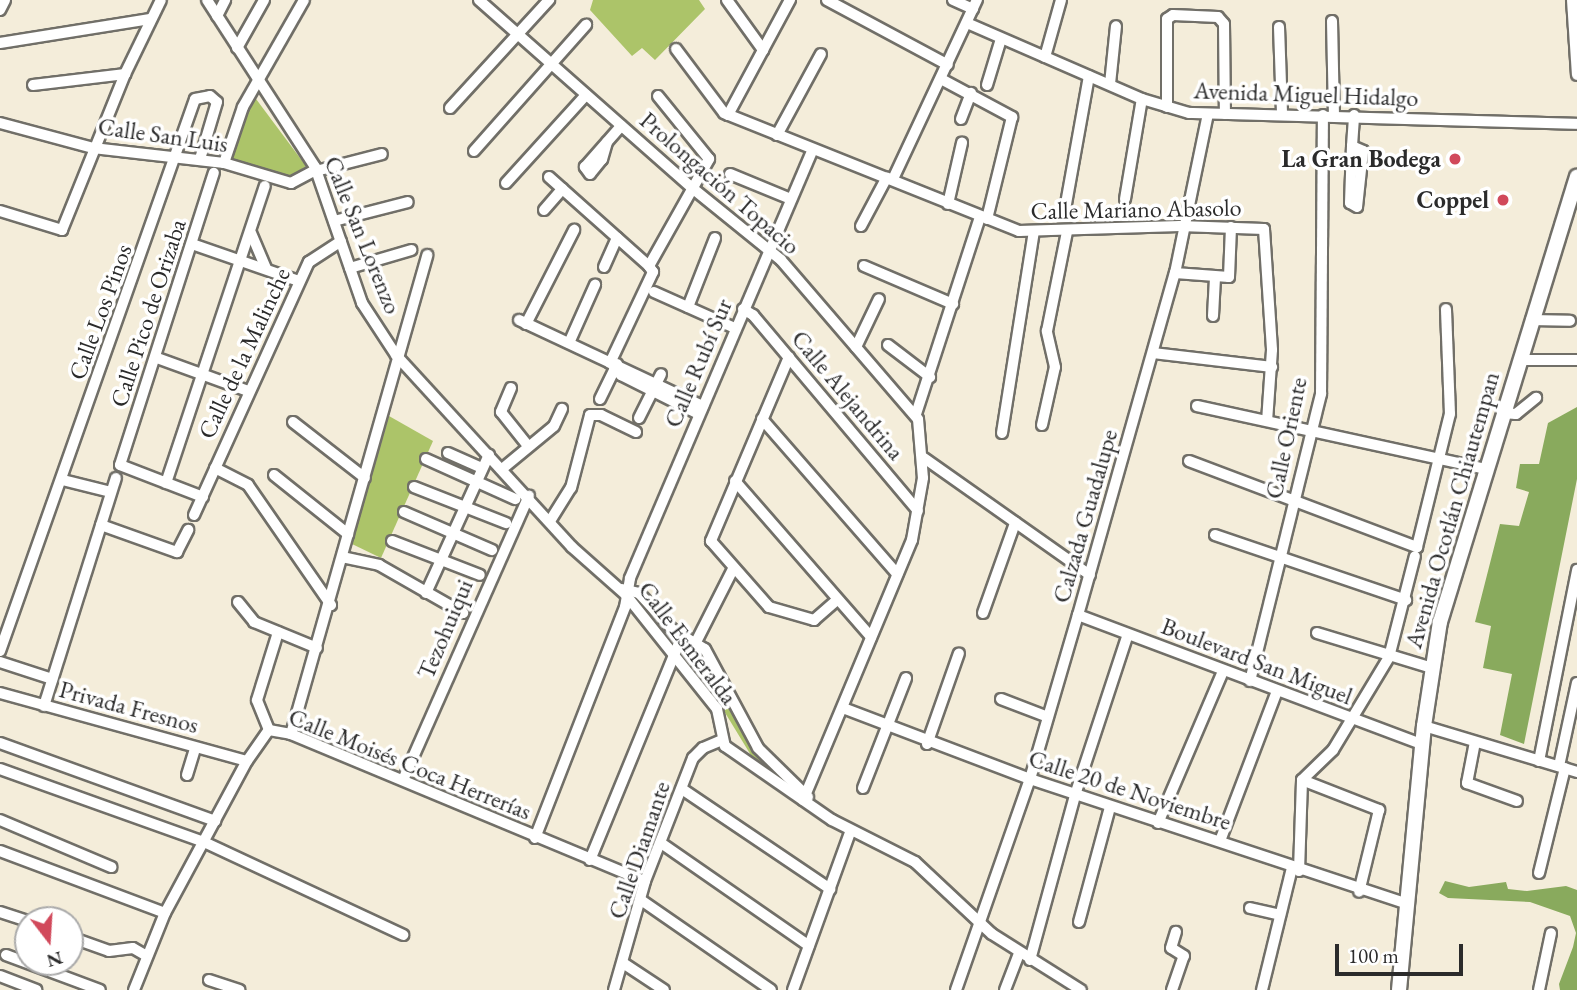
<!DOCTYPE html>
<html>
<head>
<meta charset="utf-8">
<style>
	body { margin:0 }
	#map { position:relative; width:1577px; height:990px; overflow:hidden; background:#f4edda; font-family:"EB Garamond",serif }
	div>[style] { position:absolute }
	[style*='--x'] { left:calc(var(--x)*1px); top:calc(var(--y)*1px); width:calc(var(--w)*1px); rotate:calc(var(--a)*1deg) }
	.green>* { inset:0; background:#acc469 }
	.forest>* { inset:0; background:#89aa5d }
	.roads { filter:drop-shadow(2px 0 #716f68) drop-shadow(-2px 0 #716f68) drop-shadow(0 2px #716f68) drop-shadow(0 -2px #716f68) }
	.minor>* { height:10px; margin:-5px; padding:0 5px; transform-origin:5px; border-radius:5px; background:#fff }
	.major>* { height:14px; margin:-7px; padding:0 7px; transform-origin:7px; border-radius:7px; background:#fff }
	.dots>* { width:19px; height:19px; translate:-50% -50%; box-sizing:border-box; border:4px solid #fff; border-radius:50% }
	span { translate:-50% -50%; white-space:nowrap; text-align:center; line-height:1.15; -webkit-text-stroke:7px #fff; paint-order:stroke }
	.street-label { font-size:24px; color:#2b2b2b }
	.poi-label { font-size:24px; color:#2b2b2b; font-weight:700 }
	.right { translate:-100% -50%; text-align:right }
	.north { position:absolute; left:14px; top:906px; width:70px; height:70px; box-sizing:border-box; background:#fff; border:2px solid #aaa; border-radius:50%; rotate:163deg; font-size:19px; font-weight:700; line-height:28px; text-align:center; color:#2b2b2b }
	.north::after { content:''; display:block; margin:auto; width:24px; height:32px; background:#d1495b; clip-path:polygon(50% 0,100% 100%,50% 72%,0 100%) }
	.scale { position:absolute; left:1335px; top:944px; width:128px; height:32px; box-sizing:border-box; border:4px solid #2b2b2b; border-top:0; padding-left:9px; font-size:21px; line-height:24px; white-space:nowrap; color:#2b2b2b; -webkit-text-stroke:5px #fff; paint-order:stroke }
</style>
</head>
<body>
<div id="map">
	<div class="green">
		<i style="clip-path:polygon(593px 0,699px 0,705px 9px,655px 60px,642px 48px,632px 56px,590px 10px)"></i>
		<i style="clip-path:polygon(253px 95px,306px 166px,290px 178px,231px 158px)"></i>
		<i style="clip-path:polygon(389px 416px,433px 441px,381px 558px,352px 544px)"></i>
		<i style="clip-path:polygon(688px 639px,697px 643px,728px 695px,719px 700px,683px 648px)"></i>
		<i style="clip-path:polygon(733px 704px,738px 714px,791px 785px,752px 757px,724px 711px)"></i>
	</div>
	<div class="forest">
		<i style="clip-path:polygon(1577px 407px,1577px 479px,1524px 744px,1500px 735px,1512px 674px,1483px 668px,1491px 626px,1475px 622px,1500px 524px,1519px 526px,1529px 492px,1516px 488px,1520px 464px,1539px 464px,1548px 423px)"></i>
		<i style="clip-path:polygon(1445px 881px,1469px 887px,1506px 882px,1508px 889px,1527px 891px,1566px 886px,1577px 890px,1577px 990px,1560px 990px,1559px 984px,1573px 947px,1576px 933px,1570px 916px,1530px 902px,1448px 898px,1439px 893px)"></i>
	</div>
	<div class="roads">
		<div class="minor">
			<i style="--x:207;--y:0;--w:199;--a:57.1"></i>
			<i style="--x:315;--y:167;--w:144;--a:70.9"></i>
			<i style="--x:362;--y:303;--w:62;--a:56.8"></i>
			<i style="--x:396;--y:355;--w:260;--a:47.5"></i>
			<i style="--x:572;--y:547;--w:72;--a:41.6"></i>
			<i style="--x:626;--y:595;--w:146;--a:51.4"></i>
			<i style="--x:717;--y:709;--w:38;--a:78"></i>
			<i style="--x:725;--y:746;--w:130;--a:34.7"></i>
			<i style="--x:832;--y:820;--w:93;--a:26.8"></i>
			<i style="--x:915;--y:862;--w:105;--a:43.1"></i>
			<i style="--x:992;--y:934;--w:105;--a:32.2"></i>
			<i style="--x:479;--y:0;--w:283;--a:41.4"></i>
			<i style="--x:691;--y:187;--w:116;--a:39"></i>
			<i style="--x:781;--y:260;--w:210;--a:49.3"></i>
			<i style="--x:918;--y:419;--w:59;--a:85.2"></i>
			<i style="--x:923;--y:478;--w:63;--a:100.1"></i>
			<i style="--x:912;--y:540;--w:282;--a:112.7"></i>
			<i style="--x:727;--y:0;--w:62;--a:54.2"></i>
			<i style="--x:827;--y:0;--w:137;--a:28.2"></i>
			<i style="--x:953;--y:0;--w:22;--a:24"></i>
			<i style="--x:1572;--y:0;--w:75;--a:86.2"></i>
			<i style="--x:0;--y:10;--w:11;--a:-63"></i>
			<i style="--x:217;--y:16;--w:18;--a:-63"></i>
			<i style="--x:1332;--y:21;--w:94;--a:88.8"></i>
			<i style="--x:967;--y:23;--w:191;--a:23.5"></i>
			<i style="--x:1142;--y:99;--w:49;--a:16.6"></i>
			<i style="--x:1189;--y:113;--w:388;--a:1.6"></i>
			<i style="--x:1279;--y:27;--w:88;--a:88"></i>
			<i style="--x:0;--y:43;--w:152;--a:-9.1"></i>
			<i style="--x:237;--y:48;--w:55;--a:-60.6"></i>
			<i style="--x:676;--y:49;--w:80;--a:53.1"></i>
			<i style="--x:724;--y:113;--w:318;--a:21.8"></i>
			<i style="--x:1019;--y:231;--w:161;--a:-1.8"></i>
			<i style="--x:1180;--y:226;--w:84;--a:2"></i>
			<i style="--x:1264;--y:229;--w:121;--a:86.2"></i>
			<i style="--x:1272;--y:350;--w:71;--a:94"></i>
			<i style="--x:1045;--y:57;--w:59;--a:-74.3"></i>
			<i style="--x:941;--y:79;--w:81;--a:28.2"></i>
			<i style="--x:1012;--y:117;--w:105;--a:103.8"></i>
			<i style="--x:1110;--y:84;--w:58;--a:-84.1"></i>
			<i style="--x:33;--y:85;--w:93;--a:-6.8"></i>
			<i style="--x:987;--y:85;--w:48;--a:-73.1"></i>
			<i style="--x:1167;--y:107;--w:88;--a:-90"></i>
			<i style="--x:1167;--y:19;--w:7;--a:-34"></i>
			<i style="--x:1173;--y:15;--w:45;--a:2.5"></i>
			<i style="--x:1218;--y:17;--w:9;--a:49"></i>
			<i style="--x:1224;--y:24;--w:90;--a:89.4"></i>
			<i style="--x:450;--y:108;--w:147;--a:-47.5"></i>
			<i style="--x:728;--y:115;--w:131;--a:-61.7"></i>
			<i style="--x:961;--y:119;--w:28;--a:-69"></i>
			<i style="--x:0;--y:123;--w:96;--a:15"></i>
			<i style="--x:93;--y:148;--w:132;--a:6.5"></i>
			<i style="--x:224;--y:163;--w:70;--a:16.6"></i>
			<i style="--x:291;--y:183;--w:24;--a:-28"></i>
			<i style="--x:312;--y:172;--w:72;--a:-14.4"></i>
			<i style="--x:777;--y:135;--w:92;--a:-61.5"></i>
			<i style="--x:607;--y:142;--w:18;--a:106"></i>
			<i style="--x:602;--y:159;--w:19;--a:129"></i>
			<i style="--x:590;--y:174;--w:9;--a:-126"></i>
			<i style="--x:585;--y:167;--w:55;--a:-48.7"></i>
			<i style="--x:1352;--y:146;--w:12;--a:24"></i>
			<i style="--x:1363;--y:151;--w:56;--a:96.1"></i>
			<i style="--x:1357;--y:207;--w:8;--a:-150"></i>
			<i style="--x:1350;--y:203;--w:57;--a:-88"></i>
			<i style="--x:1352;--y:146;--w:31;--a:-86"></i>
			<i style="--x:474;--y:151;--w:169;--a:-48.4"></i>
			<i style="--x:224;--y:163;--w:59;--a:-71.3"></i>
			<i style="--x:243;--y:107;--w:123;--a:-60.3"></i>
			<i style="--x:730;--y:174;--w:66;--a:22.3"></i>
			<i style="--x:549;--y:177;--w:134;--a:41.7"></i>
			<i style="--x:893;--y:179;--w:198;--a:-64.9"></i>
			<i style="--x:506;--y:183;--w:119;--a:-47.7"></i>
			<i style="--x:1125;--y:199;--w:101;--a:-80.4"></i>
			<i style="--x:948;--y:204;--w:63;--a:-77.1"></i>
			<i style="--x:544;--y:210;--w:28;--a:-49"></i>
			<i style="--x:0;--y:211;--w:65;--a:17"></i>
			<i style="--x:62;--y:230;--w:168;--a:-68"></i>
			<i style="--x:125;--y:74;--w:82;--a:-64.1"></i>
			<i style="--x:1064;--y:215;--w:141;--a:-79.8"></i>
			<i style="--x:334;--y:221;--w:76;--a:-14.4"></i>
			<i style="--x:861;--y:226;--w:55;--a:-62"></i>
			<i style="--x:251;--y:233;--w:38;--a:67"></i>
			<i style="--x:192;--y:244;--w:113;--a:19.1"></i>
			<i style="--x:864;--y:266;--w:97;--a:23.1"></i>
			<i style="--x:604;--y:267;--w:32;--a:-66"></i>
			<i style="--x:350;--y:268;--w:64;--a:-16.4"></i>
			<i style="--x:1175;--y:273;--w:54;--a:4.2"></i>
			<i style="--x:1229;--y:277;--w:50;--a:-87.7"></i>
			<i style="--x:654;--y:292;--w:89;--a:24"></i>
			<i style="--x:688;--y:307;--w:74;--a:-68.6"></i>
			<i style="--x:743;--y:309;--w:12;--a:31"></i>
			<i style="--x:753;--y:315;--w:256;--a:49.9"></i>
			<i style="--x:1213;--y:316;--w:38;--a:-87"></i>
			<i style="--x:519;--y:320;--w:203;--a:25.1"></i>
			<i style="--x:1531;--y:320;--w:39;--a:1"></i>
			<i style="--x:526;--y:324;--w:106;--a:-62.9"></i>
			<i style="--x:569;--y:343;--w:64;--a:-65.9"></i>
			<i style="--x:888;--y:345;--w:53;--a:37.3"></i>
			<i style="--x:856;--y:347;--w:53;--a:-64.4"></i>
			<i style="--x:1153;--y:353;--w:120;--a:6.7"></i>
			<i style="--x:789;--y:357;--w:200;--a:113"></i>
			<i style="--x:711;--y:541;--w:88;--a:48.7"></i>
			<i style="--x:769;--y:607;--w:47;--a:16.1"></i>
			<i style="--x:814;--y:620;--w:30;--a:-41"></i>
			<i style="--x:157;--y:358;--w:97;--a:19.9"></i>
			<i style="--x:1519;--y:360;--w:58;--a:0"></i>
			<i style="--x:610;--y:363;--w:101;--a:-64.7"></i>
			<i style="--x:653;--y:272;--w:7;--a:-124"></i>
			<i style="--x:649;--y:266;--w:123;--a:-60.7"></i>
			<i style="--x:709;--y:159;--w:81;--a:-129"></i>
			<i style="--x:614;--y:367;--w:11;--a:49"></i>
			<i style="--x:621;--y:375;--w:87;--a:26.6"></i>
			<i style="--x:511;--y:388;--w:26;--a:113"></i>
			<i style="--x:501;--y:412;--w:43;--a:51.5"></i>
			<i style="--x:600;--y:399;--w:39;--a:-64"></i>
			<i style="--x:1197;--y:406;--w:295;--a:12.3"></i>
			<i style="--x:1502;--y:413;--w:14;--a:4"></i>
			<i style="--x:1516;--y:414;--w:26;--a:-39"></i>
			<i style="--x:916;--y:414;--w:207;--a:-72"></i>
			<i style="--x:639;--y:418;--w:49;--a:-63.4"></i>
			<i style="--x:762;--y:419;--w:206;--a:48.9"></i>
			<i style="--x:293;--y:422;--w:91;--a:37.9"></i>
			<i style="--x:1042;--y:425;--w:59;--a:-77.4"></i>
			<i style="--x:1055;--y:367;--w:37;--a:-103"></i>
			<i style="--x:1047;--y:331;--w:101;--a:-78.6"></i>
			<i style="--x:1002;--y:433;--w:204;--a:-81"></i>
			<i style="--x:448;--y:453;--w:37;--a:24"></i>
			<i style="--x:924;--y:458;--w:203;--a:35.2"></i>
			<i style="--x:426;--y:459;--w:98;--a:24.2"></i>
			<i style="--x:1189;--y:461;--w:244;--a:20.7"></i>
			<i style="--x:1417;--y:547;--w:137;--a:-76.1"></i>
			<i style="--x:1450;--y:414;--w:105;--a:-92.2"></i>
			<i style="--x:215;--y:468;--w:37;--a:27"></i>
			<i style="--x:248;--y:485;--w:146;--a:55.3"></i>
			<i style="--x:502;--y:469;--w:67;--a:-39.6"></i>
			<i style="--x:554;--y:426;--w:19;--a:-65"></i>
			<i style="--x:274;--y:475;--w:95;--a:38.6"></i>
			<i style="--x:63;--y:480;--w:49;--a:14"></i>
			<i style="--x:735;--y:481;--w:207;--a:48.9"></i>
			<i style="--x:166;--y:483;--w:313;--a:-71.6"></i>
			<i style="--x:414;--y:487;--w:99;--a:21.4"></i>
			<i style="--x:203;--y:497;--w:89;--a:-158.9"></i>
			<i style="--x:120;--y:465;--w:307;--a:-72.2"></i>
			<i style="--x:404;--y:512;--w:96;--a:23.4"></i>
			<i style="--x:194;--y:515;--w:278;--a:-65.6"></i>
			<i style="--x:309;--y:262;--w:38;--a:-33"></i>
			<i style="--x:550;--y:521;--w:39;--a:-58"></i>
			<i style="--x:571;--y:488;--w:75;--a:-75.4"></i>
			<i style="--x:590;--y:415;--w:11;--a:0"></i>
			<i style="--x:601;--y:415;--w:39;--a:26"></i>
			<i style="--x:101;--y:525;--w:81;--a:19.6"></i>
			<i style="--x:177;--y:552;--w:25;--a:-63"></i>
			<i style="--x:1215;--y:535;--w:202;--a:18.8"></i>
			<i style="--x:392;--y:541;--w:94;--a:21.1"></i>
			<i style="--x:342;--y:557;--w:38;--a:12"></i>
			<i style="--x:379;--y:565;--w:97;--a:29.7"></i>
			<i style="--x:622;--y:589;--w:17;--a:13"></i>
			<i style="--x:639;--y:593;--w:50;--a:47.4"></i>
			<i style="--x:673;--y:630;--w:37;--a:31"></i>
			<i style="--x:705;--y:649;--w:112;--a:61.8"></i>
			<i style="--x:758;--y:748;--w:70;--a:44.4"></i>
			<i style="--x:426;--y:593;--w:152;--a:-65.5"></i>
			<i style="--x:238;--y:602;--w:26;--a:51"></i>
			<i style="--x:254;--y:622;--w:68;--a:22.4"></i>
			<i style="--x:983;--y:613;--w:96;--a:-70.4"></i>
			<i style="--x:1078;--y:615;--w:367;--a:20.6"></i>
			<i style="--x:1317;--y:633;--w:120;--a:16.9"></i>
			<i style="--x:696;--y:642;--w:82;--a:-63.1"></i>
			<i style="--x:0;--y:651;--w:585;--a:-70.54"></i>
			<i style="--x:195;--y:99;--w:15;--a:-11"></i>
			<i style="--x:210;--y:96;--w:9;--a:41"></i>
			<i style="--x:217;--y:102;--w:59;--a:106.6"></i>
			<i style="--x:0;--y:662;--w:55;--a:18.1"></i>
			<i style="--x:1250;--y:681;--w:296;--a:-76.1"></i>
			<i style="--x:1321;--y:394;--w:279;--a:-89.6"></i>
			<i style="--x:0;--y:693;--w:256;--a:15.4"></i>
			<i style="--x:1001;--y:699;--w:50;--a:21"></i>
			<i style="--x:44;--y:706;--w:239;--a:-72.5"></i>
			<i style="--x:843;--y:708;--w:200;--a:20.8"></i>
			<i style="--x:1030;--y:779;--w:398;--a:18.3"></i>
			<i style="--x:1424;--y:726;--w:160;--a:16.7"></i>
			<i style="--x:269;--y:730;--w:32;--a:-112"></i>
			<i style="--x:257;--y:700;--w:71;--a:-72.8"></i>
			<i style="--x:291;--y:734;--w:498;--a:-74.1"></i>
			<i style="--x:1475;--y:742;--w:42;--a:101"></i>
			<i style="--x:1467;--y:783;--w:53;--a:19.8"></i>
			<i style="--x:0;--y:743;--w:229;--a:19.9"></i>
			<i style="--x:927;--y:744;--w:96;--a:-70.6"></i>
			<i style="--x:1539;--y:761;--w:195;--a:-78.7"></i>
			<i style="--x:1559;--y:766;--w:85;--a:-77.8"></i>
			<i style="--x:0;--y:769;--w:217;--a:19.7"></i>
			<i style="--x:204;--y:842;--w:220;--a:25"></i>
			<i style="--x:187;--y:775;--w:28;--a:-73"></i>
			<i style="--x:403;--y:780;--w:311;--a:-66.1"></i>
			<i style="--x:1302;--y:780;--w:83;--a:21.3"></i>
			<i style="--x:1379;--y:810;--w:84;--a:103.7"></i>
			<i style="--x:863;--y:788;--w:118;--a:-68.6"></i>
			<i style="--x:682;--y:789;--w:179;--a:34"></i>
			<i style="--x:0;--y:820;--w:121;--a:22.9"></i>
			<i style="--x:1158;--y:823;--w:165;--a:-66.8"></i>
			<i style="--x:535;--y:838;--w:248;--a:-68.7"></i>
			<i style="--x:625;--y:607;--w:29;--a:-80"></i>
			<i style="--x:630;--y:578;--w:466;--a:-66.9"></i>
			<i style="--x:1220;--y:841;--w:160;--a:-69.2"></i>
			<i style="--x:661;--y:843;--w:180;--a:34.8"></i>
			<i style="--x:0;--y:851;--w:176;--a:20.6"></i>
			<i style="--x:590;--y:860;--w:242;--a:-67.7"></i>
			<i style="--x:1299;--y:871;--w:91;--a:-88.1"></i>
			<i style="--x:1302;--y:780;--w:43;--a:-44.1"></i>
			<i style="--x:1333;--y:750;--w:109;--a:-58.9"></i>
			<i style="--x:1389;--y:657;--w:104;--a:-75.6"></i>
			<i style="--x:1539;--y:873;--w:108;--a:-76.1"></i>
			<i style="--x:641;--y:900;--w:158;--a:34.7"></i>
			<i style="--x:1250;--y:908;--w:31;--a:13"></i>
			<i style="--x:0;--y:912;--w:29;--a:18"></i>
			<i style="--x:1079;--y:922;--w:119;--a:-74.9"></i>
			<i style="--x:70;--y:937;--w:41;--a:19.7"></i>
			<i style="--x:109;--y:951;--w:24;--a:-7"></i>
			<i style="--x:133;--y:948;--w:16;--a:30"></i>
			<i style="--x:6;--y:955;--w:100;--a:20.4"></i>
			<i style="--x:1030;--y:960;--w:171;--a:-74.7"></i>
			<i style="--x:1075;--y:795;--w:169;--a:-71.8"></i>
			<i style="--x:623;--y:963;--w:49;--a:33.4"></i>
			<i style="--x:0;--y:976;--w:39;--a:21"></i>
			<i style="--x:209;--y:980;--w:32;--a:18"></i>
			<i style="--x:134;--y:990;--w:83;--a:-68.1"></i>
			<i style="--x:165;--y:913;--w:173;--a:-61.7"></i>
			<i style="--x:247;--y:761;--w:38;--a:-55"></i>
			<i style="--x:269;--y:730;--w:22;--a:10"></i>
			<i style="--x:291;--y:734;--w:383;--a:22.6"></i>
			<i style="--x:614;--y:990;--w:113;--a:-74.1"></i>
			<i style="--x:645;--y:881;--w:132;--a:-68.7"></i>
			<i style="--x:693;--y:758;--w:14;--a:-45"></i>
			<i style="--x:703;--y:748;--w:21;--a:-23"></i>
			<i style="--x:793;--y:990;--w:170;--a:-70.1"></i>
			<i style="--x:956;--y:990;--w:224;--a:-70.7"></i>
			<i style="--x:1030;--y:779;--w:171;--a:-73.7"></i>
			<i style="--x:1078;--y:615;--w:355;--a:-74.2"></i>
			<i style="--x:1175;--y:273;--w:162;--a:-78.3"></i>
			<i style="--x:1005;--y:990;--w:39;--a:-69"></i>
			<i style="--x:1172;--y:990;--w:36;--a:-71"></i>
			<i style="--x:1184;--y:956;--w:15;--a:-148"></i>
			<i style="--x:1171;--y:948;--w:17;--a:-73"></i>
			<i style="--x:1262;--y:990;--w:126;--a:-76.2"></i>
			<i style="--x:1539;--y:990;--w:58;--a:-78.1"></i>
		</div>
		<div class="major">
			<i style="--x:1399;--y:990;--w:265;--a:-84.6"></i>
			<i style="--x:1424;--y:726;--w:105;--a:-81.3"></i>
			<i style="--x:1440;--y:622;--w:466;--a:-72.9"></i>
		</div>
	</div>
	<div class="dots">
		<i style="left:1455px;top:159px;background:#d1495b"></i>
		<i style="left:1503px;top:200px;background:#d1495b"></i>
	</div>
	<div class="street-label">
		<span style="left:1306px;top:94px;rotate:2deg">Avenida Miguel Hidalgo</span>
		<span style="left:163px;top:135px;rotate:8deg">Calle San Luis</span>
		<span style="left:720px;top:183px;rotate:41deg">Prolongación Topacio</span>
		<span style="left:1136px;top:209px;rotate:-1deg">Calle Mariano Abasolo</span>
		<span style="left:363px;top:235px;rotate:68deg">Calle San Lorenzo</span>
		<span style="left:100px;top:312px;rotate:-70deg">Calle Los Pinos</span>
		<span style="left:148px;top:313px;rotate:-72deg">Calle Pico de Orizaba</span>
		<span style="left:244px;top:353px;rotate:-65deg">Calle de la Malinche</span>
		<span style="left:698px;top:363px;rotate:-67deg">Calle Rubí Sur</span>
		<span style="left:848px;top:395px;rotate:50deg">Calle Alejandrina</span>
		<span style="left:1286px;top:438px;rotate:-78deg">Calle Oriente</span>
		<span style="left:1452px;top:510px;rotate:-74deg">Avenida Ocotlán Chiautempan</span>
		<span style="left:1085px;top:516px;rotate:-74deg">Calzada Guadalupe</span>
		<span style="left:445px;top:629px;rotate:-67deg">Tezohuiqui</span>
		<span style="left:688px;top:643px;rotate:53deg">Calle Esmeralda</span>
		<span style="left:1257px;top:661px;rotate:21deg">Boulevard San Miguel</span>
		<span style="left:129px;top:707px;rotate:15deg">Privada Fresnos</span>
		<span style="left:410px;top:764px;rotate:22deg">Calle Moisés Coca Herrerías</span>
		<span style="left:1130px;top:790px;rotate:18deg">Calle 20 de Noviembre</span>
		<span style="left:639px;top:850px;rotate:-71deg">Calle Diamante</span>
	</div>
	<div class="poi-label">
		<span class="right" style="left:1441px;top:159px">La Gran Bodega</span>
		<span class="right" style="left:1489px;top:200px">Coppel</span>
	</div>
	<div class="north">N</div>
	<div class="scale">100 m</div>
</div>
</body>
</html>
